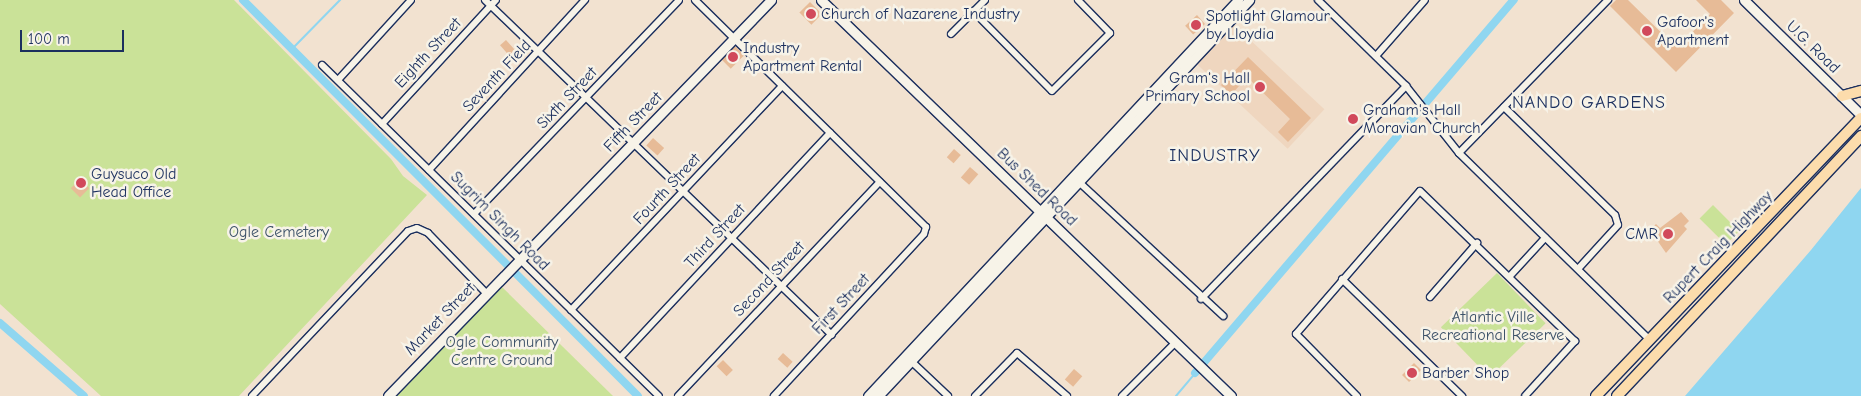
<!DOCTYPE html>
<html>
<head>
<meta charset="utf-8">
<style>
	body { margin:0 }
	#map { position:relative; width:1861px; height:396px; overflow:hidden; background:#f2e2d0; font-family:"Comic Neue",sans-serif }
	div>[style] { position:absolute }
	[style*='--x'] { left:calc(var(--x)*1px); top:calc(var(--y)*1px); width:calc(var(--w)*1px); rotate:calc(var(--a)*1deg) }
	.built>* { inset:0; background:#efd6bf; transform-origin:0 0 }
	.green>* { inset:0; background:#cae298; transform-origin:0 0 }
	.water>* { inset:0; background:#8fd6f0 }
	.stream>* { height:2px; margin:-1px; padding:0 1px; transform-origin:1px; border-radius:1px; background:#8fd6f0 }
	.canal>* { height:8px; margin:-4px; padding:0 4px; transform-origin:4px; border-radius:4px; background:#8fd6f0 }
	.building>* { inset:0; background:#e7bb97; transform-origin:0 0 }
	.roads { filter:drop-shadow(1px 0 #1b2f5e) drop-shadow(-1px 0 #1b2f5e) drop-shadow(0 1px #1b2f5e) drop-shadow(0 -1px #1b2f5e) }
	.street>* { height:6px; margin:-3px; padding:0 3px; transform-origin:3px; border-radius:3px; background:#f7f3e8 }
	.secondary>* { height:9px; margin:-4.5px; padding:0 4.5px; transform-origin:4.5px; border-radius:4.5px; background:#f7f3e8 }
	.primary>* { height:10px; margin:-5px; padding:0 5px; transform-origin:5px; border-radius:5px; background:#fcdcac }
	.dots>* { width:14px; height:14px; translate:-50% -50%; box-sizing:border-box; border:2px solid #f7f3e8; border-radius:50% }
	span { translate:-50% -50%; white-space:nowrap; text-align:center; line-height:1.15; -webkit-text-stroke:5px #f7f3e8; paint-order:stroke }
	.poi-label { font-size:16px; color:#1b2f5e }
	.left { translate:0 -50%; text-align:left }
	.right { translate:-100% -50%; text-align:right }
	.street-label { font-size:16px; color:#1b2f5e }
	.park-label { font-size:16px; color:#3e536a }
	.neighbourhood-label { font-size:18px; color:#1b2f5e; letter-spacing:1px }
	.scale { position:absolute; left:20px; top:30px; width:104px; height:22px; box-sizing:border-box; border:2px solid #1b2f5e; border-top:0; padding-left:6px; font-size:15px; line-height:18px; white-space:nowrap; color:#1b2f5e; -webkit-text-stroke:4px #f7f3e8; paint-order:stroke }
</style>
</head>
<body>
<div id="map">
	<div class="built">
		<i style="left:1233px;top:24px;width:125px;height:54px;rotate:43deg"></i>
	</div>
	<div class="green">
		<i style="clip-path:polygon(0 0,234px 0,391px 159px,403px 176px,427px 195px,239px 396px,101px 396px,0 304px)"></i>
		<i style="left:1713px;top:205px;width:37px;height:19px;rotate:45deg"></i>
		<i style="left:1497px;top:273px;width:70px;height:78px;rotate:46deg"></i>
		<i style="clip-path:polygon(501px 286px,613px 396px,397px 396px)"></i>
	</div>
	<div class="water">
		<i style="clip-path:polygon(1861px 188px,1861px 396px,1685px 396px,1811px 250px)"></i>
	</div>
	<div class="stream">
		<i style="--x:292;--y:49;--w:69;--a:-45.6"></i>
		<i style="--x:1176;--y:396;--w:30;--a:-50"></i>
	</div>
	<div class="canal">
		<i style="--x:243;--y:0;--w:559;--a:45.07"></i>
		<i style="--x:0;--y:323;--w:111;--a:41"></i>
		<i style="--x:1195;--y:373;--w:491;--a:-49.5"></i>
	</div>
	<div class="building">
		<i style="clip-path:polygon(1616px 0,1628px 0,1677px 48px,1710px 14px,1696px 0,1721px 0,1734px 13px,1676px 72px,1610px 6px)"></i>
		<i style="left:810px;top:2px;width:17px;height:15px;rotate:45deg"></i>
		<i style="left:1197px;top:15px;width:12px;height:16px;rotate:48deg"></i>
		<i style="left:506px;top:40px;width:15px;height:8px;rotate:48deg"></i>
		<i style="left:735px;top:46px;width:13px;height:19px;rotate:45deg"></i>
		<i style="clip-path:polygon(1248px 57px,1311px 118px,1288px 142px,1278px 132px,1290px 119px,1247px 77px,1231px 95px,1221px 85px)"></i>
		<i style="left:653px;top:138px;width:15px;height:10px;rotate:42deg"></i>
		<i style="left:954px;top:149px;width:9px;height:11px;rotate:41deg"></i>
		<i style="left:970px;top:167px;width:11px;height:14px;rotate:41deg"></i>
		<i style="left:80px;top:179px;width:13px;height:13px;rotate:45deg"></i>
		<i style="clip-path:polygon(1681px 212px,1689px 221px,1684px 226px,1687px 229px,1666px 253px,1650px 230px,1656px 224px,1660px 228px)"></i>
		<i style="left:783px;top:353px;width:13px;height:8px;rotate:42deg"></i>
		<i style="left:723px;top:360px;width:14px;height:9px;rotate:45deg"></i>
		<i style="left:1414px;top:363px;width:10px;height:17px;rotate:45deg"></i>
		<i style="left:1074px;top:369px;width:11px;height:14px;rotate:41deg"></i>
	</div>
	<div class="roads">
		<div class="street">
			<i style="--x:485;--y:0;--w:482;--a:44"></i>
			<i style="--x:695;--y:0;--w:324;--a:44.5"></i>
			<i style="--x:926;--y:227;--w:7;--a:106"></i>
			<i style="--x:924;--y:234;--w:221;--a:132.8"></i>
			<i style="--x:1318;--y:0;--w:123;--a:44.3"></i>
			<i style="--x:1406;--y:86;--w:85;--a:51.7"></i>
			<i style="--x:1459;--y:153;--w:267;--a:44.4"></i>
			<i style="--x:973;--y:11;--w:112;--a:45.4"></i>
			<i style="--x:1052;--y:91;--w:82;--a:-45"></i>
			<i style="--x:1110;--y:33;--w:46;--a:-134.1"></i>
			<i style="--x:951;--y:34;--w:48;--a:-45"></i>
			<i style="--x:1376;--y:56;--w:74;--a:-48.8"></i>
			<i style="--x:322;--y:65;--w:472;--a:44.5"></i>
			<i style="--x:338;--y:80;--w:108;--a:-47.6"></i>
			<i style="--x:1504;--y:107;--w:155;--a:44.2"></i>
			<i style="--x:1615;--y:215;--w:10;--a:73"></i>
			<i style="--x:1618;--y:225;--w:59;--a:132.3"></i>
			<i style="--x:382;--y:124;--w:168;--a:-47.4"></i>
			<i style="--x:1459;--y:153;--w:214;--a:-45.8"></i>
			<i style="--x:429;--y:170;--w:231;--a:-47.5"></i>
			<i style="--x:1079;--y:182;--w:197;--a:42.9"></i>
			<i style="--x:474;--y:214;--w:296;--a:-46.2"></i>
			<i style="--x:1510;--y:276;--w:52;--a:-47.4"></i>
			<i style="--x:1342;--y:279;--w:168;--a:44.3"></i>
			<i style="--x:1430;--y:297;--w:72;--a:-49"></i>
			<i style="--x:1201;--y:299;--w:296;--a:-46.1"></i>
			<i style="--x:571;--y:310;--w:308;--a:-46.7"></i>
			<i style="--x:620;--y:358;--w:308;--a:-47"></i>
			<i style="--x:911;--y:361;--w:51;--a:43.4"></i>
			<i style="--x:252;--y:396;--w:227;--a:-46.6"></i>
			<i style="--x:408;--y:231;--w:9;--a:-18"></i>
			<i style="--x:417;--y:228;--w:12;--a:24"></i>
			<i style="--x:428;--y:233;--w:83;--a:46"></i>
			<i style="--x:678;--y:396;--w:294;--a:-46.7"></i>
			<i style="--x:975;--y:396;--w:60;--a:-45.7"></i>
			<i style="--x:1017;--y:353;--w:66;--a:40.7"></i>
			<i style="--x:1122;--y:396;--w:75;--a:-45"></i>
			<i style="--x:1357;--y:396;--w:87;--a:-134.5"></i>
			<i style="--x:1296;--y:334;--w:189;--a:-49.1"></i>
			<i style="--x:1420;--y:191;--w:216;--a:44.1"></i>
			<i style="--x:1575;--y:341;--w:74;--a:132.3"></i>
		</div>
		<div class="secondary">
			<i style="--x:821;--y:0;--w:570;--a:44"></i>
			<i style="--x:1744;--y:0;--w:164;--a:44.5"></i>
			<i style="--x:388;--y:396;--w:551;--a:-45.96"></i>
			<i style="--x:868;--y:396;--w:542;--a:-46.94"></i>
			<i style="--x:878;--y:396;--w:543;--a:-46.87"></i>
		</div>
		<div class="primary">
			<i style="--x:1842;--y:96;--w:20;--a:-15"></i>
			<i style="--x:1596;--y:396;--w:384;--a:-46.4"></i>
			<i style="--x:1617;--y:396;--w:357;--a:-46.8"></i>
		</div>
	</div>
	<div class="dots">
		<i style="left:811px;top:14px;background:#d1495b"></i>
		<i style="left:1196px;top:25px;background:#d1495b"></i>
		<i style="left:1647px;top:31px;background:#d1495b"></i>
		<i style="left:733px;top:57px;background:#d1495b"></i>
		<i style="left:1260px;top:87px;background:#d1495b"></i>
		<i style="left:1353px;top:119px;background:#d1495b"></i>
		<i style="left:81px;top:183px;background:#d1495b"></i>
		<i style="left:1668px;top:234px;background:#d1495b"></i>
		<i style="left:1412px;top:373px;background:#d1495b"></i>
	</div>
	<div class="poi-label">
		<span class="left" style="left:821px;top:14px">Church of Nazarene Industry</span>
		<span class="left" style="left:1206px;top:25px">Spotlight Glamour<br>by Lloydia</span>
		<span class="left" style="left:1657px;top:31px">Gafoor's<br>Apartment</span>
		<span class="left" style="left:743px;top:57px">Industry<br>Apartment Rental</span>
		<span class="right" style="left:1250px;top:87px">Gram's Hall<br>Primary School</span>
		<span class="left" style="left:1363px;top:119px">Graham's Hall<br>Moravian Church</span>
		<span class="left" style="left:91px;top:183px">Guysuco Old<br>Head Office</span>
		<span class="right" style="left:1658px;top:234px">CMR</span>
		<span class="left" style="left:1422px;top:373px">Barber Shop</span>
	</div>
	<div class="street-label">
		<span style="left:1813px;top:47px;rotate:44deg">U.G. Road</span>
		<span style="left:428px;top:53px;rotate:-47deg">Eighth Street</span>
		<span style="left:497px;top:76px;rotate:-47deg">Seventh Field</span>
		<span style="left:567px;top:98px;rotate:-46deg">Sixth Street</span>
		<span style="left:633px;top:122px;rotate:-46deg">Fifth Street</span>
		<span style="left:1037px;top:187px;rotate:44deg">Bus Shed Road</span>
		<span style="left:667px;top:189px;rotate:-47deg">Fourth Street</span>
		<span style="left:500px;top:221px;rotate:45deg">Sugrim Singh Road</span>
		<span style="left:715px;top:236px;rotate:-47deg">Third Street</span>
		<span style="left:1718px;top:247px;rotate:-46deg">Rupert Craig Highway</span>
		<span style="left:769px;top:279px;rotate:-47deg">Second Street</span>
		<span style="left:841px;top:304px;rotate:-47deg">First Street</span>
		<span style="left:440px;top:319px;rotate:-46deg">Market Street</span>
	</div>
	<div class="park-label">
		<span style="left:279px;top:232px">Ogle Cemetery</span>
		<span style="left:1493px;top:326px">Atlantic Ville<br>Recreational Reserve</span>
		<span style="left:502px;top:351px">Ogle Community<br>Centre Ground</span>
	</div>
	<div class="neighbourhood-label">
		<span style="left:1589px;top:103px">NANDO GARDENS</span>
		<span style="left:1215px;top:156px">INDUSTRY</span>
	</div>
	<div class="scale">100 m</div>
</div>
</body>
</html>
